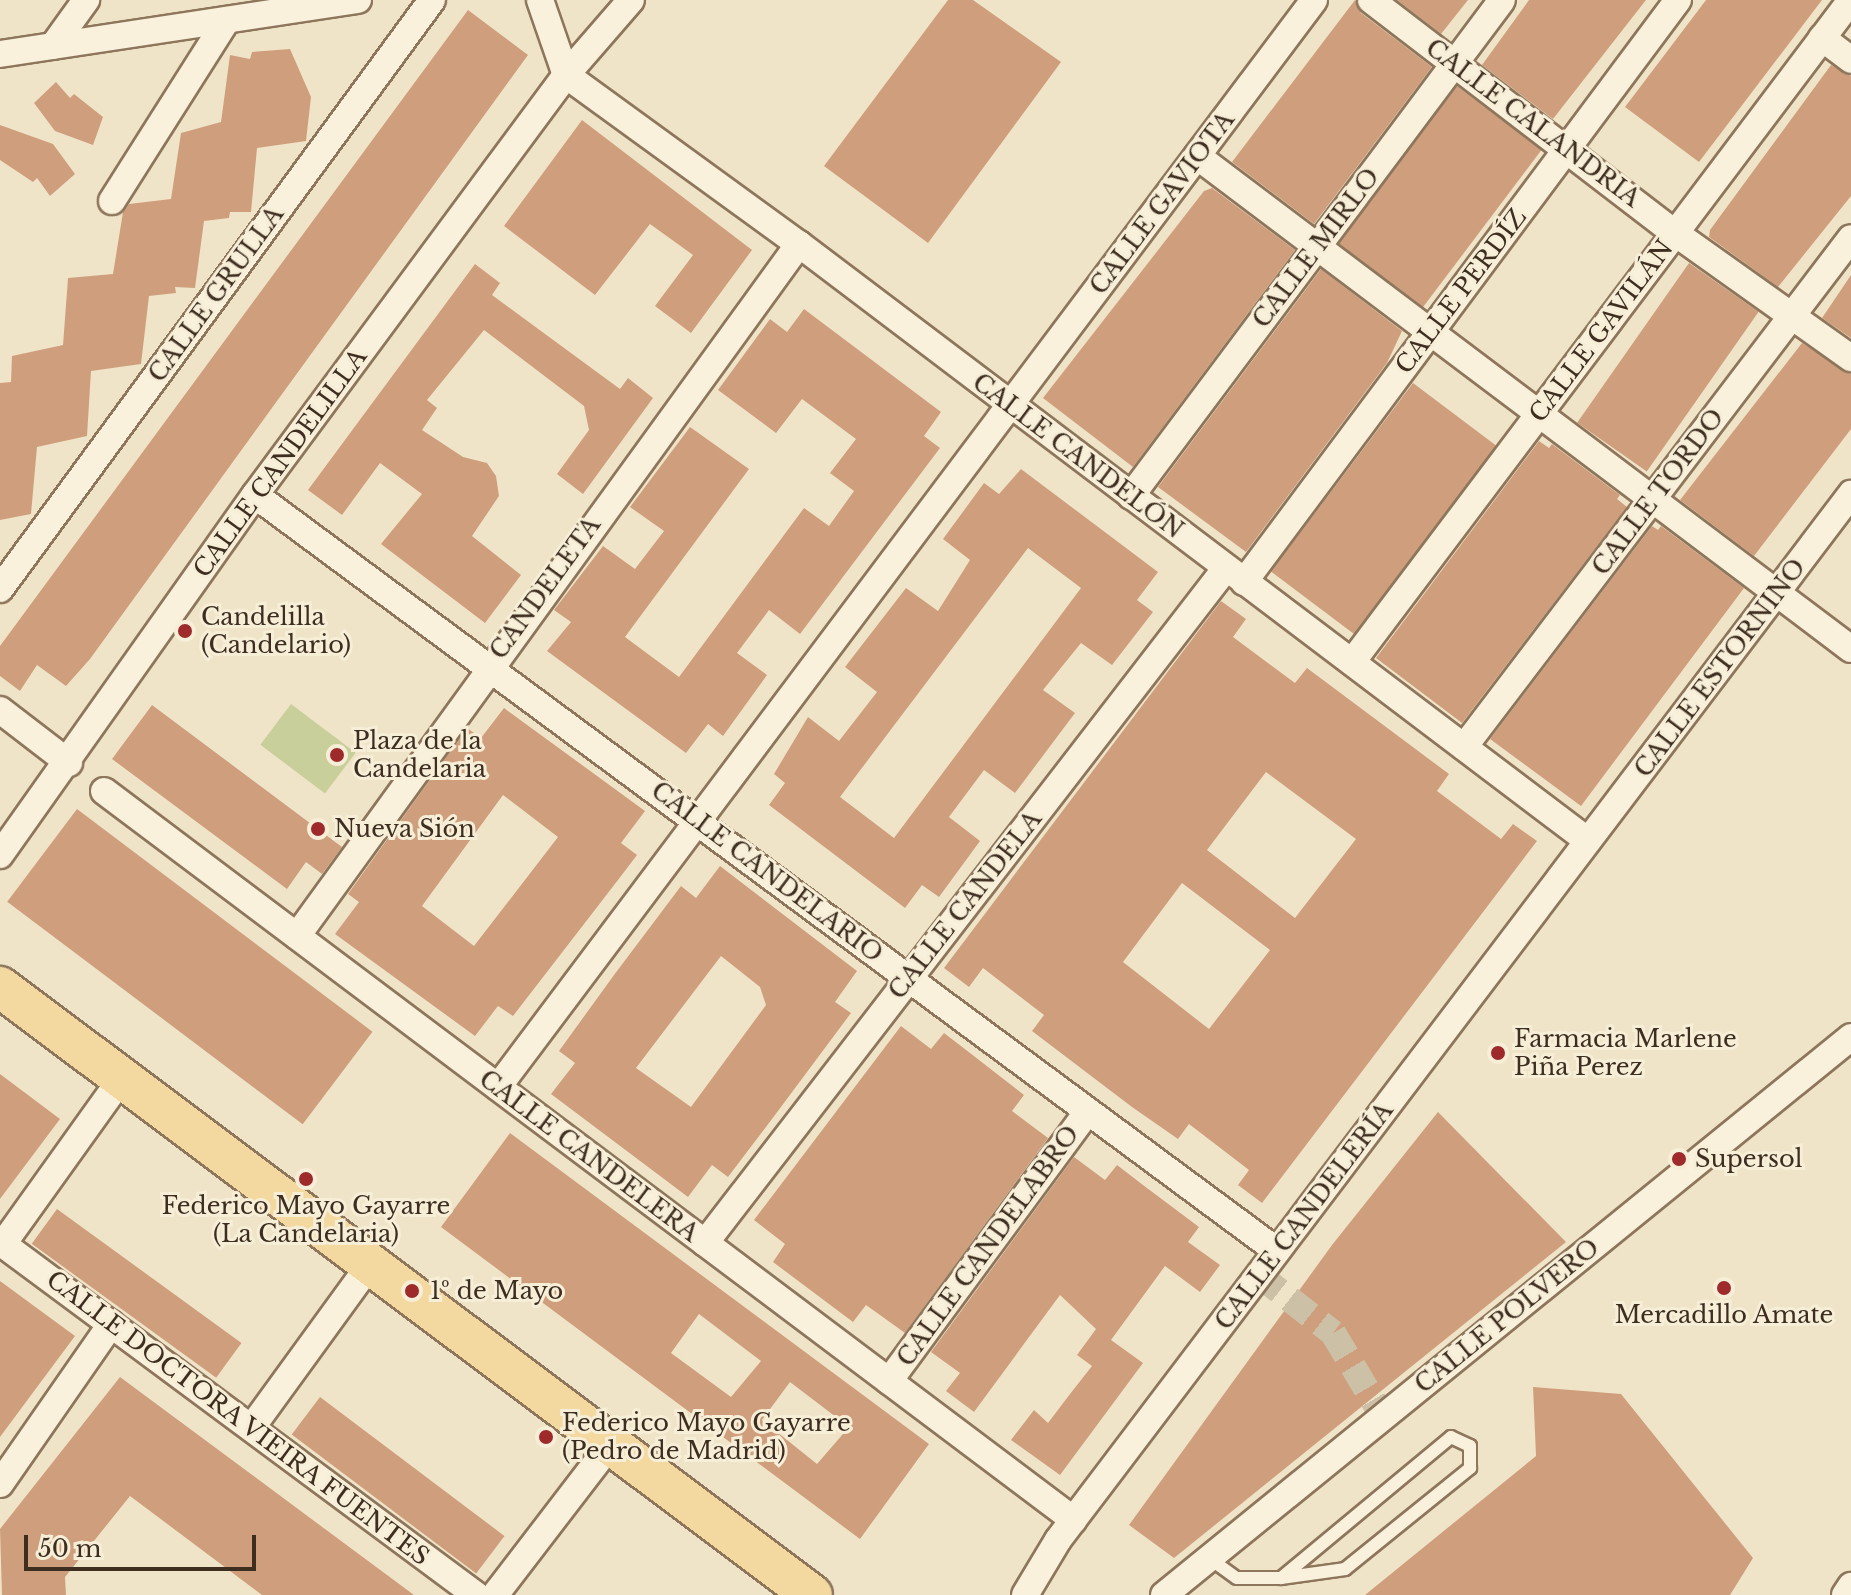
<!DOCTYPE html>
<html>
<head>
<meta charset="utf-8">
<style>
	body { margin:0 }
	#map { position:relative; width:1851px; height:1595px; overflow:hidden; background:#f0e4c8; font-family:"Libre Baskerville",serif }
	div>[style] { position:absolute }
	[style*='--x'] { left:calc(var(--x)*1px); top:calc(var(--y)*1px); width:calc(var(--w)*1px); rotate:calc(var(--a)*1deg) }
	.green>* { inset:0; background:#c9cf9b; transform-origin:0 0 }
	.building>* { inset:0; background:#cf9f7d; transform-origin:0 0 }
	.street-tunnel>* { height:26px; margin-top:-13px; transform-origin:0; background:repeating-linear-gradient(90deg,#ccc0a6 0 26px,transparent 0 39px) }
	.roads { filter:drop-shadow(2px 0 #8d765c) drop-shadow(-2px 0 #8d765c) drop-shadow(0 2px #8d765c) drop-shadow(0 -2px #8d765c) }
	.lane>* { height:12px; margin:-6px; padding:0 6px; transform-origin:6px; border-radius:6px; background:#faf1dc }
	.street>* { height:26px; margin:-13px; padding:0 13px; transform-origin:13px; border-radius:13px; background:#faf1dc }
	.primary>* { height:40px; margin:-20px; padding:0 20px; transform-origin:20px; border-radius:20px; background:#f3d9a0 }
	.dots>* { width:22px; height:22px; translate:-50% -50%; box-sizing:border-box; border:4px solid #f7eed8; border-radius:50% }
	span { translate:-50% -50%; white-space:nowrap; text-align:center; line-height:1.15; -webkit-text-stroke:6px #f7eed8; paint-order:stroke }
	.street-label { font-size:24px; color:#3d2e20 }
	.poi-label { font-size:24px; color:#3d2e20 }
	.left { translate:0 -50%; text-align:left }
	.scale { position:absolute; left:24px; top:1535px; width:232px; height:36px; box-sizing:border-box; border:4px solid #3d2e20; border-top:0; padding-left:10px; font-size:24px; line-height:28px; white-space:nowrap; color:#3d2e20; -webkit-text-stroke:6px #f7eed8; paint-order:stroke }
</style>
</head>
<body>
<div id="map">
	<div class="green">
		<i style="left:291px;top:704px;width:81px;height:51px;rotate:37deg"></i>
	</div>
	<div class="building">
		<i style="clip-path:polygon(948px 0,973px 0,1061px 62px,928px 243px,824px 166px)"></i>
		<i style="clip-path:polygon(1355px 0,1361px 13px,1432px 67px,1314px 224px,1232px 162px)"></i>
		<i style="clip-path:polygon(1397px 0,1468px 0,1441px 34px)"></i>
		<i style="clip-path:polygon(1529px 0,1646px 0,1553px 119px,1482px 65px)"></i>
		<i style="clip-path:polygon(1706px 0,1822px 0,1699px 162px,1625px 107px)"></i>
		<i style="clip-path:polygon(468px 10px,528px 55px,90px 659px,66px 686px,37px 665px,20px 691px,0 676px,0 646px)"></i>
		<i style="clip-path:polygon(290px 49px,311px 97px,306px 141px,257px 148px,251px 212px,230px 212px,229px 218px,204px 221px,195px 288px,175px 287px,176px 293px,149px 296px,141px 364px,91px 371px,87px 436px,37px 447px,31px 514px,0 520px,0 383px,11px 382px,12px 356px,63px 345px,68px 278px,113px 274px,123px 212px,129px 204px,171px 199px,181px 133px,221px 122px,230px 55px,250px 59px,252px 52px)"></i>
		<i style="clip-path:polygon(1831px 65px,1851px 76px,1851px 196px,1778px 287px,1709px 237px,1710px 230px)"></i>
		<i style="clip-path:polygon(56px 82px,70px 98px,74px 94px,103px 117px,93px 145px,55px 131px,34px 103px)"></i>
		<i style="left:1457px;top:86px;width:106px;height:197px;rotate:37deg"></i>
		<i style="clip-path:polygon(582px 120px,752px 250px,691px 333px,655px 306px,693px 255px,650px 224px,595px 295px,504px 226px)"></i>
		<i style="clip-path:polygon(0 125px,53px 144px,75px 174px,50px 196px,37px 178px,33px 182px,0 160px)"></i>
		<i style="clip-path:polygon(1212px 188px,1295px 250px,1133px 467px,1043px 398px,1204px 191px)"></i>
		<i style="left:1689px;top:263px;width:85px;height:195px;rotate:35deg"></i>
		<i style="clip-path:polygon(475px 264px,500px 283px,492px 295px,620px 389px,628px 378px,653px 398px,583px 494px,557px 474px,589px 430px,584px 406px,484px 330px,427px 400px,437px 408px,422px 430px,463px 457px,487px 463px,496px 476px,499px 496px,472px 536px,521px 575px,485px 623px,381px 544px,422px 494px,380px 463px,342px 515px,308px 490px)"></i>
		<i style="clip-path:polygon(1321px 269px,1402px 331px,1387px 363px,1246px 552px,1158px 487px)"></i>
		<i style="clip-path:polygon(1851px 275px,1851px 338px,1822px 318px)"></i>
		<i style="clip-path:polygon(804px 309px,941px 412px,924px 436px,940px 448px,800px 634px,769px 610px,737px 653px,767px 675px,723px 736px,708px 724px,686px 753px,547px 651px,571px 622px,554px 610px,603px 546px,635px 569px,664px 531px,630px 507px,690px 427px,749px 469px,625px 637px,679px 677px,804px 508px,829px 526px,854px 491px,830px 473px,856px 439px,802px 399px,776px 433px,718px 390px,770px 319px,787px 332px)"></i>
		<i style="clip-path:polygon(1802px 343px,1851px 374px,1851px 429px,1754px 556px,1680px 500px)"></i>
		<i style="left:1413px;top:383px;width:104px;height:236px;rotate:37deg"></i>
		<i style="clip-path:polygon(1539px 441px,1549px 448px,1552px 444px,1620px 495px,1617px 499px,1627px 507px,1462px 723px,1376px 658px)"></i>
		<i style="clip-path:polygon(evenodd,1021px 469px,1158px 572px,1137px 600px,1153px 612px,1112px 665px,1081px 643px,1043px 690px,1075px 713px,1015px 793px,984px 770px,949px 817px,980px 841px,939px 897px,922px 885px,905px 908px,769px 805px,785px 783px,774px 774px,808px 717px,839px 741px,877px 692px,845px 667px,906px 588px,938px 611px,970px 560px,943px 539px,984px 483px,999px 494px,1021px 469px,1028px 548px,1081px 588px,894px 838px,840px 797px,1028px 548px)"></i>
		<i style="clip-path:polygon(1652px 526px,1658px 530px,1661px 526px,1744px 588px,1581px 806px,1490px 739px)"></i>
		<i style="clip-path:polygon(evenodd,1221px 601px,1246px 619px,1233px 637px,1295px 683px,1307px 668px,1449px 774px,1437px 791px,1501px 839px,1513px 824px,1537px 841px,1262px 1203px,1238px 1185px,1249px 1170px,1189px 1124px,1178px 1139px,1132px 1107px,1032px 1031px,1044px 1015px,983px 968px,969px 987px,944px 968px,1221px 601px,1266px 772px,1356px 839px,1295px 918px,1207px 850px,1266px 772px,1221px 601px,1182px 883px,1270px 950px,1209px 1029px,1123px 962px,1182px 883px)"></i>
		<i style="clip-path:polygon(152px 705px,342px 847px,322px 874px,306px 862px,287px 889px,112px 759px)"></i>
		<i style="clip-path:polygon(evenodd,504px 708px,645px 811px,621px 843px,637px 855px,618px 880px,513px 1016px,498px 1006px,475px 1036px,335px 934px,359px 902px,348px 894px,467px 728px,481px 738px,504px 708px,503px 795px,558px 837px,474px 946px,422px 906px,503px 795px)"></i>
		<i style="left:77px;top:809px;width:370px;height:116px;rotate:37deg"></i>
		<i style="clip-path:polygon(evenodd,720px 866px,857px 971px,835px 1002px,851px 1013px,772px 1119px,728px 1177px,712px 1165px,688px 1197px,551px 1094px,575px 1063px,559px 1051px,614px 975px,681px 886px,696px 898px,720px 866px,721px 956px,760px 987px,766px 1005px,691px 1107px,636px 1068px,721px 956px)"></i>
		<i style="clip-path:polygon(901px 1026px,931px 1049px,944px 1033px,970px 1053px,1024px 1095px,1012px 1111px,1048px 1138px,905px 1333px,866px 1305px,853px 1322px,773px 1262px,785px 1244px,754px 1220px)"></i>
		<i style="clip-path:polygon(0 1074px,60px 1119px,0 1199px)"></i>
		<i style="clip-path:polygon(1438px 1112px,1566px 1242px,1174px 1558px,1129px 1525px,1332px 1245px)"></i>
		<i style="clip-path:polygon(evenodd,510px 1133px,929px 1444px,860px 1539px,441px 1227px,510px 1133px,699px 1314px,761px 1361px,731px 1397px,671px 1353px,699px 1314px,510px 1133px,790px 1382px,849px 1427px,817px 1464px,762px 1420px,790px 1382px)"></i>
		<i style="clip-path:polygon(1074px 1157px,1105px 1180px,1117px 1165px,1143px 1185px,1199px 1227px,1188px 1242px,1220px 1265px,1200px 1292px,1165px 1266px,1111px 1340px,1143px 1363px,1060px 1475px,1011px 1440px,1034px 1410px,1048px 1423px,1070px 1394px,1092px 1366px,1077px 1355px,1096px 1329px,1060px 1295px,974px 1412px,946px 1391px,960px 1373px,931px 1352px)"></i>
		<i style="left:57px;top:1209px;width:228px;height:43px;rotate:36deg"></i>
		<i style="clip-path:polygon(0 1281px,75px 1336px,0 1437px)"></i>
		<i style="clip-path:polygon(120px 1377px,414px 1595px,262px 1595px,130px 1496px,65px 1577px,66px 1595px,2px 1595px,0 1529px)"></i>
		<i style="clip-path:polygon(1533px 1387px,1621px 1394px,1753px 1558px,1730px 1595px,1365px 1595px,1536px 1456px)"></i>
		<i style="left:320px;top:1397px;width:231px;height:47px;rotate:37deg"></i>
	</div>
	<div class="street-tunnel">
		<i style="--x:1259;--y:1275;--w:94;--a:38.1"></i>
		<i style="--x:1333;--y:1333;--w:98;--a:59.2"></i>
	</div>
	<div class="roads">
		<div class="lane">
			<i style="--x:1209;--y:1558;--w:34;--a:36"></i>
			<i style="--x:1237;--y:1578;--w:44;--a:0"></i>
			<i style="--x:1281;--y:1578;--w:65;--a:-8"></i>
			<i style="--x:1345;--y:1569;--w:161;--a:-38.9"></i>
			<i style="--x:1470;--y:1468;--w:22;--a:-90"></i>
			<i style="--x:1470;--y:1446;--w:21;--a:-155"></i>
			<i style="--x:1451;--y:1437;--w:221;--a:140.3"></i>
		</div>
		<div class="street">
			<i style="--x:540;--y:0;--w:79;--a:70.9"></i>
			<i style="--x:1371;--y:0;--w:383;--a:37.5"></i>
			<i style="--x:1675;--y:233;--w:216;--a:35.4"></i>
			<i style="--x:1822;--y:38;--w:36;--a:37"></i>
			<i style="--x:53;--y:46;--w:57;--a:-54.3"></i>
			<i style="--x:0;--y:54;--w:362;--a:-8.6"></i>
			<i style="--x:566;--y:75;--w:288;--a:36"></i>
			<i style="--x:799;--y:244;--w:989;--a:37.11"></i>
			<i style="--x:1197;--y:156;--w:819;--a:37.01"></i>
			<i style="--x:112;--y:201;--w:214;--a:-57.6"></i>
			<i style="--x:255;--y:495;--w:1271;--a:36.49"></i>
			<i style="--x:1131;--y:496;--w:619;--a:-53.2"></i>
			<i style="--x:1244;--y:582;--w:726;--a:-53.29"></i>
			<i style="--x:0;--y:589;--w:730;--a:-53.74"></i>
			<i style="--x:1352;--y:662;--w:829;--a:-52.99"></i>
			<i style="--x:0;--y:710;--w:87;--a:37.5"></i>
			<i style="--x:1464;--y:747;--w:639;--a:-52.75"></i>
			<i style="--x:104;--y:791;--w:1213;--a:36.93"></i>
			<i style="--x:0;--y:855;--w:441;--a:-54.7"></i>
			<i style="--x:255;--y:495;--w:523;--a:-53.48"></i>
			<i style="--x:566;--y:75;--w:99;--a:-49.1"></i>
			<i style="--x:297;--y:936;--w:855;--a:-54.04"></i>
			<i style="--x:498;--y:1087;--w:1359;--a:-53.1"></i>
			<i style="--x:0;--y:1242;--w:593;--a:36.56"></i>
			<i style="--x:705;--y:1243;--w:853;--a:-52.34"></i>
			<i style="--x:3;--y:1244;--w:204;--a:-54.4"></i>
			<i style="--x:889;--y:1381;--w:335;--a:-53.6"></i>
			<i style="--x:252;--y:1427;--w:203;--a:-54"></i>
			<i style="--x:0;--y:1484;--w:195;--a:-55.2"></i>
			<i style="--x:495;--y:1595;--w:190;--a:-52.5"></i>
			<i style="--x:1025;--y:1595;--w:64;--a:-59"></i>
			<i style="--x:1058;--y:1540;--w:1313;--a:-52.83"></i>
			<i style="--x:1164;--y:1595;--w:885;--a:-39.08"></i>
			<i style="--x:1845;--y:1595;--w:11;--a:-56"></i>
		</div>
		<div class="primary">
			<i style="--x:0;--y:987;--w:1014;--a:36.82"></i>
		</div>
	</div>
	<div class="dots">
		<i style="left:185px;top:631px;background:#9e2a2b"></i>
		<i style="left:337px;top:755px;background:#9e2a2b"></i>
		<i style="left:318px;top:829px;background:#9e2a2b"></i>
		<i style="left:1498px;top:1053px;background:#9e2a2b"></i>
		<i style="left:1679px;top:1159px;background:#9e2a2b"></i>
		<i style="left:306px;top:1179px;background:#9e2a2b"></i>
		<i style="left:1724px;top:1288px;background:#9e2a2b"></i>
		<i style="left:412px;top:1291px;background:#9e2a2b"></i>
		<i style="left:546px;top:1437px;background:#9e2a2b"></i>
	</div>
	<div class="street-label">
		<span style="left:1533px;top:123px;rotate:37deg">CALLE CALANDRIA</span>
		<span style="left:1162px;top:203px;rotate:-53deg">CALLE GAVIOTA</span>
		<span style="left:1316px;top:248px;rotate:-53deg">CALLE MIRLO</span>
		<span style="left:1461px;top:291px;rotate:-53deg">CALLE PERDÍZ</span>
		<span style="left:216px;top:294px;rotate:-54deg">CALLE GRULLA</span>
		<span style="left:1601px;top:331px;rotate:-53deg">CALLE GAVILÁN</span>
		<span style="left:1078px;top:456px;rotate:37deg">CALLE CANDELÓN</span>
		<span style="left:280px;top:463px;rotate:-54deg">CALLE CANDELILLA</span>
		<span style="left:1658px;top:492px;rotate:-53deg">CALLE TORDO</span>
		<span style="left:545px;top:588px;rotate:-54deg">CANDELETA</span>
		<span style="left:1720px;top:668px;rotate:-53deg">CALLE ESTORNINO</span>
		<span style="left:767px;top:872px;rotate:37deg">CALLE CANDELARIO</span>
		<span style="left:965px;top:905px;rotate:-52deg">CALLE CANDELA</span>
		<span style="left:589px;top:1156px;rotate:37deg">CALLE CANDELERA</span>
		<span style="left:1304px;top:1216px;rotate:-53deg">CALLE CANDELERÍA</span>
		<span style="left:988px;top:1246px;rotate:-54deg">CALLE CANDELABRO</span>
		<span style="left:1507px;top:1316px;rotate:-39deg">CALLE POLVERO</span>
		<span style="left:238px;top:1418px;rotate:37deg">CALLE DOCTORA VIEIRA FUENTES</span>
	</div>
	<div class="poi-label">
		<span class="left" style="left:201px;top:631px">Candelilla<br>(Candelario)</span>
		<span class="left" style="left:353px;top:755px">Plaza de la<br>Candelaria</span>
		<span class="left" style="left:334px;top:829px">Nueva Sión</span>
		<span class="left" style="left:1514px;top:1053px">Farmacia Marlene<br>Piña Perez</span>
		<span class="left" style="left:1695px;top:1159px">Supersol</span>
		<span style="left:306px;top:1220px">Federico Mayo Gayarre<br>(La Candelaria)</span>
		<span class="left" style="left:430px;top:1291px">1º de Mayo</span>
		<span style="left:1724px;top:1315px">Mercadillo Amate</span>
		<span class="left" style="left:562px;top:1437px">Federico Mayo Gayarre<br>(Pedro de Madrid)</span>
	</div>
	<div class="scale">50 m</div>
</div>
</body>
</html>
